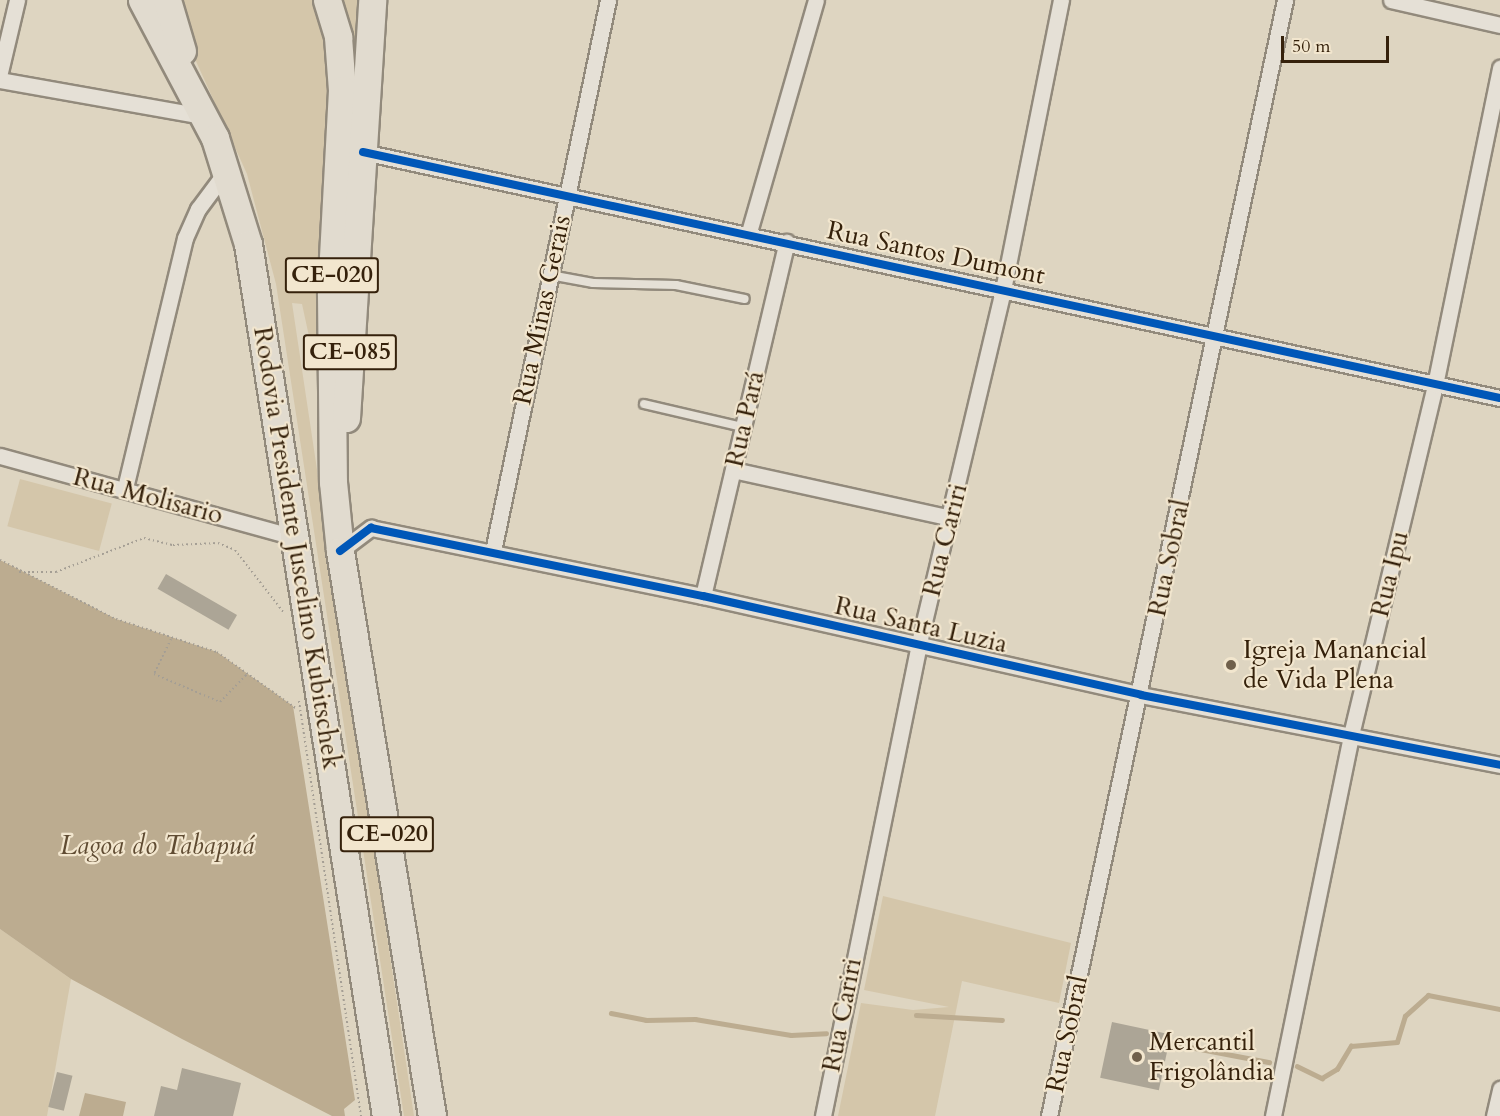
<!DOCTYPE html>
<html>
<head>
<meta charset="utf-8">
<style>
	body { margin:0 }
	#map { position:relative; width:1500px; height:1116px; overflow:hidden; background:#ded5c1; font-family:Cardo,serif }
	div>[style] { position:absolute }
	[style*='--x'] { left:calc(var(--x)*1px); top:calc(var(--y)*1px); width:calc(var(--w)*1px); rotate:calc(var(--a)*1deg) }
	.green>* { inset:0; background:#d4c6aa; transform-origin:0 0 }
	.water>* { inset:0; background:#bcac90 }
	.stream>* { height:4.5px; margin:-2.25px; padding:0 2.25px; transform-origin:2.25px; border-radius:2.25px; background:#bcac90 }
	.building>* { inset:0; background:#aca596; transform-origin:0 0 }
	.path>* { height:2px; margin-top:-1px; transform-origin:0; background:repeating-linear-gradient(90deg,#a49e94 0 1.5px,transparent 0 4.5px) }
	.roads { filter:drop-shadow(2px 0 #928a7c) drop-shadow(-2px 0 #928a7c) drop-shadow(0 2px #928a7c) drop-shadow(0 -2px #928a7c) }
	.lane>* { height:8px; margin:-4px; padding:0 4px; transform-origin:4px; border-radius:4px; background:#e5e0d6 }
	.street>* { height:15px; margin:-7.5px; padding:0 7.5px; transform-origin:7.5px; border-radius:7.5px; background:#e5e0d6 }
	.highway>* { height:27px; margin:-13.5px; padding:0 13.5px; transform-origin:13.5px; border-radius:13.5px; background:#e1dbcf }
	.cycleway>* { height:8px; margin:-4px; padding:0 4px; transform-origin:4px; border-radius:4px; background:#0057b8 }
	.dots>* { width:16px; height:16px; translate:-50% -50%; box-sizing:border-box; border:3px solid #f2e6ce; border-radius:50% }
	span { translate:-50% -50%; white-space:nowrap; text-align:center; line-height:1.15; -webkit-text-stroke:4.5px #f2e6ce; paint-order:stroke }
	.shield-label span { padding:2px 4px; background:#f2e6ce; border:2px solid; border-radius:4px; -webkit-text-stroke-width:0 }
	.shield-label { font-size:24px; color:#35210b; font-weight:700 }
	.street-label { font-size:26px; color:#35210b }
	.poi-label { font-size:26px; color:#35210b }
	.left { translate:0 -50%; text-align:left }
	.water-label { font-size:27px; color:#5f4b32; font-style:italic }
	.scale { position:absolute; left:1281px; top:36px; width:108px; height:27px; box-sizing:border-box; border:3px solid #35210b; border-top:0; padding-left:8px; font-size:18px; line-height:21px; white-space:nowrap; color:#35210b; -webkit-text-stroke:4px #f2e6ce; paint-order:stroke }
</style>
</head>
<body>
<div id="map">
	<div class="green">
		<i style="clip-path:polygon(177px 0,316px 0,330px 51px,320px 357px,310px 341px,302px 304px,292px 303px,414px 1116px,404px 1116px,276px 284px,247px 174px,190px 48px)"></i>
		<i style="clip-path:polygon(337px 0,364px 0,349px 234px)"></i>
		<i style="left:20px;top:479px;width:95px;height:49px;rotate:15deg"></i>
		<i style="clip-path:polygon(883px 896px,1071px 943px,1059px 1003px,962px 981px,935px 1116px,838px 1116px,861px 1003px,913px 1010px,949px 1007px,864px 990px)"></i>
		<i style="clip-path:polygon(0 929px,71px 979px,47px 1116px,0 1116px)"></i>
	</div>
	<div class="water">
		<i style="clip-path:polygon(0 560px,116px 619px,217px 652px,293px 706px,355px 1100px,344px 1109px,345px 1116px,332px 1116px,182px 1039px,71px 979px,0 929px)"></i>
		<i style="clip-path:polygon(85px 1093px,126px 1102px,123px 1116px,79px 1116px)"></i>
	</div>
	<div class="stream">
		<i style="--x:611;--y:1013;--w:36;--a:11"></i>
		<i style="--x:646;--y:1020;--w:49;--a:-1.2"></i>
		<i style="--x:695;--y:1019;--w:97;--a:9.5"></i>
		<i style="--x:791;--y:1035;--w:35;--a:-3"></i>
		<i style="--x:916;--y:1015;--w:86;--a:3.3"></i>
		<i style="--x:1169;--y:1043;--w:102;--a:10.8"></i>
		<i style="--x:1297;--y:1066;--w:28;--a:26"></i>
		<i style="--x:1322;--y:1078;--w:17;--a:-31"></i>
		<i style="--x:1337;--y:1069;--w:27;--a:-59"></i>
		<i style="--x:1351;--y:1046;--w:46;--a:-5"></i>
		<i style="--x:1397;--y:1042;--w:27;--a:-73"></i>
		<i style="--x:1405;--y:1016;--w:31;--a:-42"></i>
		<i style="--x:1428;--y:995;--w:73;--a:11"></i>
	</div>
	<div class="building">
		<i style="left:166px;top:574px;width:82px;height:17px;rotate:30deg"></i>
		<i style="left:1112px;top:1022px;width:60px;height:57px;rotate:12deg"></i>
		<i style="clip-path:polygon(182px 1068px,241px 1083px,233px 1116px,154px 1116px,161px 1086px,177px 1090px)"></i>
		<i style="left:57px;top:1072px;width:16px;height:36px;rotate:14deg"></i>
	</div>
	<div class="path">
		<i style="--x:0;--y:560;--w:130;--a:27"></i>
		<i style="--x:116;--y:619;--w:106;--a:18.1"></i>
		<i style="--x:217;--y:652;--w:98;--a:35.5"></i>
		<i style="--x:19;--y:572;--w:37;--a:0"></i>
		<i style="--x:56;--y:572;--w:94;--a:-21.1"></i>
		<i style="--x:144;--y:538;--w:30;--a:14"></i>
		<i style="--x:173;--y:545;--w:45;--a:-2.5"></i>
		<i style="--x:218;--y:543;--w:18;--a:22"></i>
		<i style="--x:235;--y:550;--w:80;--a:52.1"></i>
		<i style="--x:171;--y:639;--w:39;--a:116"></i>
		<i style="--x:154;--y:674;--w:72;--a:23"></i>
		<i style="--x:220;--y:702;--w:39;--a:-46"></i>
		<i style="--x:299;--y:701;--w:420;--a:81.5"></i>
	</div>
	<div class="roads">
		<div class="lane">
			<i style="--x:550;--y:275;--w:44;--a:10.5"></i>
			<i style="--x:593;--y:283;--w:83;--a:1.4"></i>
			<i style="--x:676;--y:285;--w:70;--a:11.5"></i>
			<i style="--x:644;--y:404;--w:102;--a:13.1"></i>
		</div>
		<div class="street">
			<i style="--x:1391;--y:0;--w:112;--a:12.9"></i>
			<i style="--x:0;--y:72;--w:74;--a:-76.7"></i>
			<i style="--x:0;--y:80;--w:206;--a:10.1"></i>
			<i style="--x:363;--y:152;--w:1163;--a:12.21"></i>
			<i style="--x:749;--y:232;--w:241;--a:-73.9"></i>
			<i style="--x:0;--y:456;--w:305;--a:15.4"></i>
			<i style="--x:733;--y:470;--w:223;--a:12.4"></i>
			<i style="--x:125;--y:488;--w:257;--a:-76.5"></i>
			<i style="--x:185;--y:238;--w:32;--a:-66"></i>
			<i style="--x:198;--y:209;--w:49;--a:-53.4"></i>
			<i style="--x:340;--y:551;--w:39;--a:-37"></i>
			<i style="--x:371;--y:528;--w:339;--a:11.6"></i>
			<i style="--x:703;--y:596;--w:449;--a:12.7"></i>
			<i style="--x:1141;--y:695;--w:366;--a:11"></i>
			<i style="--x:493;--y:551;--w:563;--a:-78.21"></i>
			<i style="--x:703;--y:596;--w:364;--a:-76.7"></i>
			<i style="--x:823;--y:1116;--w:479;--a:-78.5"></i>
			<i style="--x:918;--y:647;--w:367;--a:-76.6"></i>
			<i style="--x:1003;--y:290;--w:296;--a:-78.7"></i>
			<i style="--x:1049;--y:1116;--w:1141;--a:-78.06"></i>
			<i style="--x:1273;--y:1116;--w:389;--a:-78.4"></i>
			<i style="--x:1351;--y:735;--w:360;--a:-76.5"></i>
			<i style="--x:1435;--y:385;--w:324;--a:-78.4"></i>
			<i style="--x:1494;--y:1116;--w:28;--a:-77"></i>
		</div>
		<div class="highway">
			<i style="--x:142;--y:0;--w:156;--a:62.1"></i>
			<i style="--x:215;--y:138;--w:111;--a:72.7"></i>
			<i style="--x:248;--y:244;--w:883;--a:81.01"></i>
			<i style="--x:167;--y:0;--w:53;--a:73.6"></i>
			<i style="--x:327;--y:0;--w:39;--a:73"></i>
			<i style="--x:338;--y:37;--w:53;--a:85.7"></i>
			<i style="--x:342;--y:90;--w:205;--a:93.1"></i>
			<i style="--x:331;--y:295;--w:187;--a:89.4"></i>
			<i style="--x:333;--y:482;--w:69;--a:84.2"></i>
			<i style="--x:340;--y:551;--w:572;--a:80.75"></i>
			<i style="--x:346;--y:418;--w:419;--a:-86.4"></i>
		</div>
	</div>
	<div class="cycleway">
		<i style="--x:363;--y:152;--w:1163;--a:12.21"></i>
		<i style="--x:340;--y:551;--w:39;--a:-37"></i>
		<i style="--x:371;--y:528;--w:339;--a:11.6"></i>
		<i style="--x:703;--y:596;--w:449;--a:12.7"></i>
		<i style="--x:1141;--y:695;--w:366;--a:11"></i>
	</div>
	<div class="dots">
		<i style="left:1231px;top:665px;background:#70604b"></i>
		<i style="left:1137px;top:1057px;background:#70604b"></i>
	</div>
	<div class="shield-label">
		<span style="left:332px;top:275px">CE-020</span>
		<span style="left:350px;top:352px">CE-085</span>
		<span style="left:387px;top:834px">CE-020</span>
	</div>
	<div class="street-label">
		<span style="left:936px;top:253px;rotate:12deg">Rua Santos Dumont</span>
		<span style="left:542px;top:310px;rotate:-78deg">Rua Minas Gerais</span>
		<span style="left:745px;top:419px;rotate:-77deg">Rua Pará</span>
		<span style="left:148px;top:496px;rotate:15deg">Rua Molisario</span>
		<span style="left:945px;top:540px;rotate:-76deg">Rua Cariri</span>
		<span style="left:297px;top:548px;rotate:81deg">Rodovia Presidente Juscelino Kubitschek</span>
		<span style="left:1169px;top:558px;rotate:-78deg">Rua Sobral</span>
		<span style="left:1390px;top:574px;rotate:-76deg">Rua Ipu</span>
		<span style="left:921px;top:625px;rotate:13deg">Rua Santa Luzia</span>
		<span style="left:842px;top:1015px;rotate:-79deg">Rua Cariri</span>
		<span style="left:1067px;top:1034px;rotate:-78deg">Rua Sobral</span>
	</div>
	<div class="poi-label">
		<span class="left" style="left:1243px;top:665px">Igreja Manancial<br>de Vida Plena</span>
		<span class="left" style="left:1149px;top:1057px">Mercantil<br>Frigolândia</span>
	</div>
	<div class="water-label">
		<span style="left:157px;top:846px">Lagoa do Tabapuá</span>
	</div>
	<div class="scale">50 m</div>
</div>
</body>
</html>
